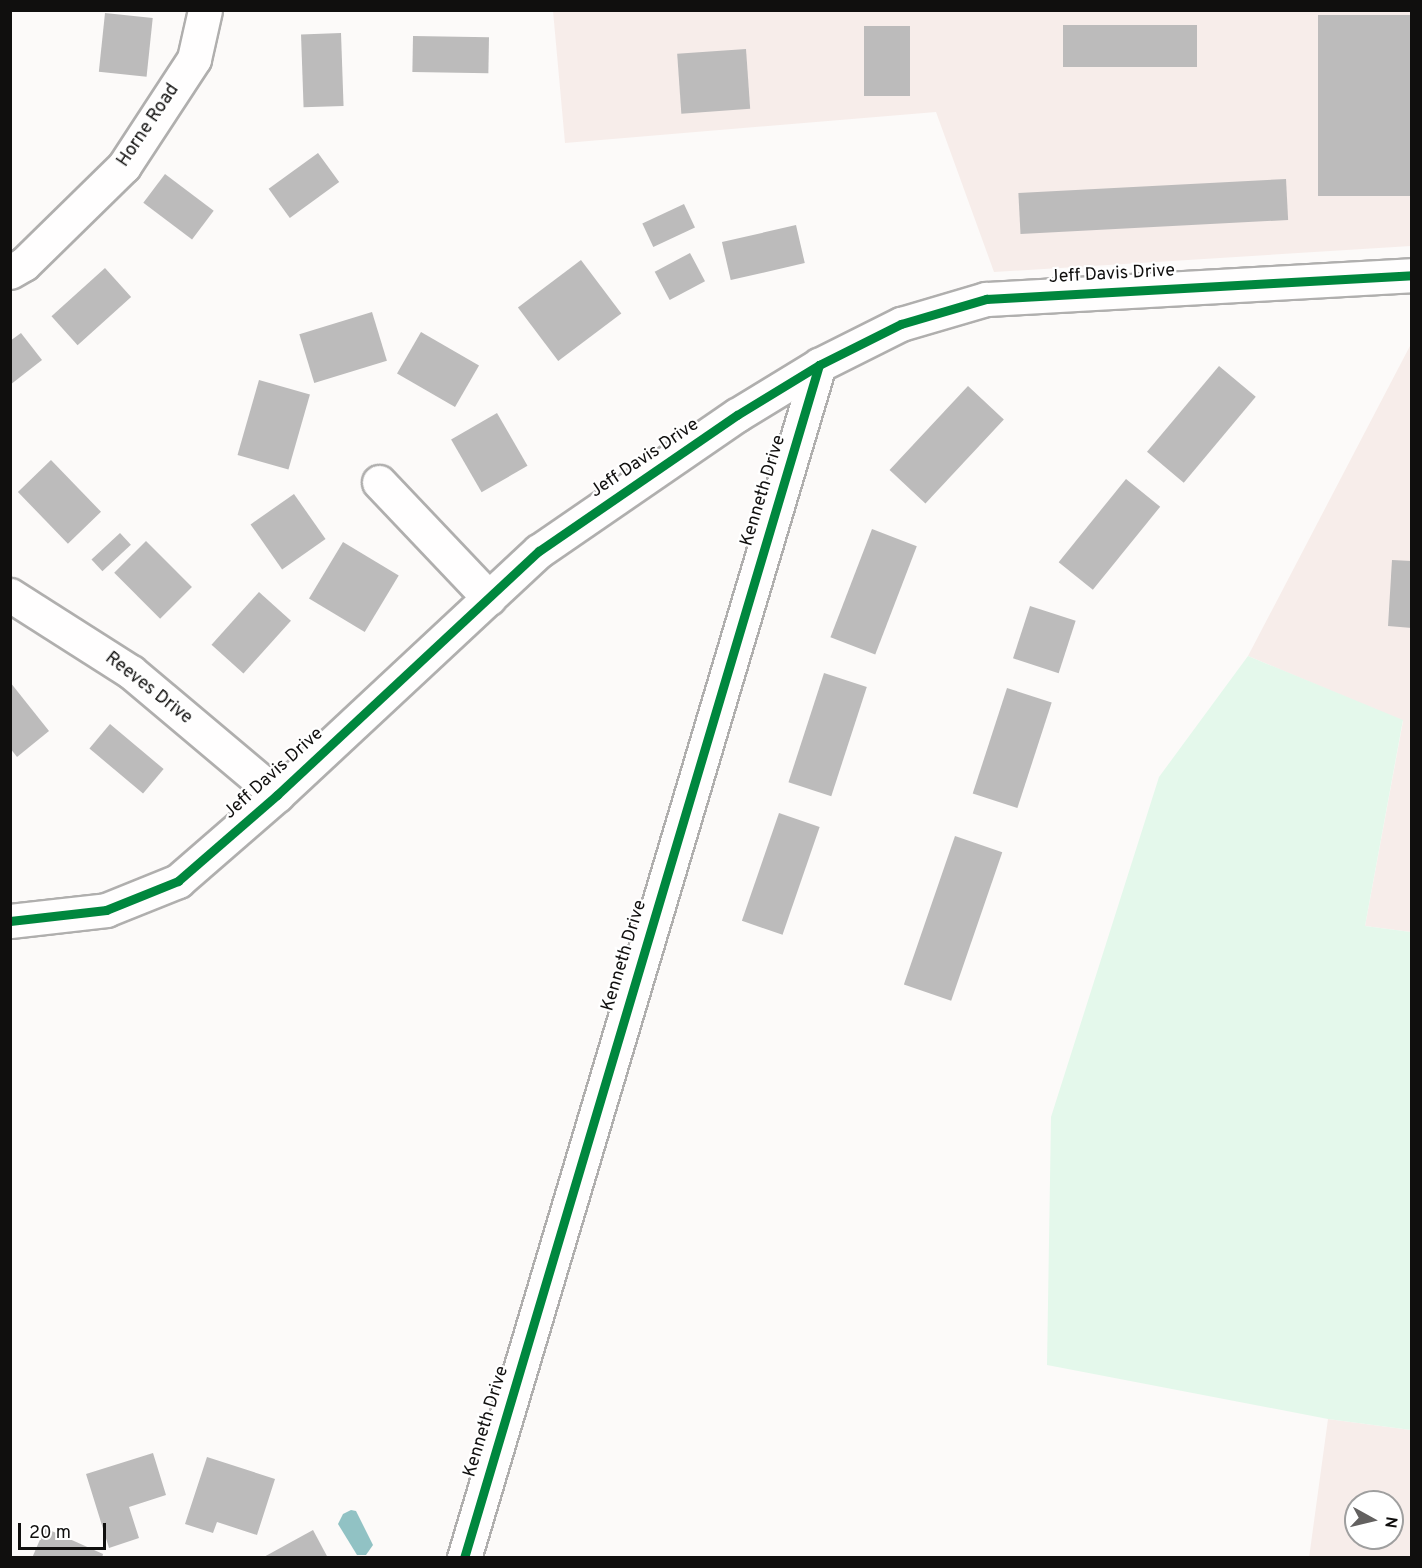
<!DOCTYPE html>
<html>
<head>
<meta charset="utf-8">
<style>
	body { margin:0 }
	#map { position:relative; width:1422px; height:1568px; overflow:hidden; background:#fcfaf9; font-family:Overpass,sans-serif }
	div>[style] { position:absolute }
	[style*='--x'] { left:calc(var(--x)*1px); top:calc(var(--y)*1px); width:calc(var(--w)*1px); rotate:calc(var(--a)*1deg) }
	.commercial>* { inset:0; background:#f7edea }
	.green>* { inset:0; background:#e4f8eb }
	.water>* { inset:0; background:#91c2c4 }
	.building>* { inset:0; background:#bcbbbb; transform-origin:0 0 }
	.roads { filter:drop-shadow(2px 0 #b0afae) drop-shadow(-2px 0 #b0afae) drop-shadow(0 2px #b0afae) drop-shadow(0 -2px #b0afae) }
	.minor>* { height:33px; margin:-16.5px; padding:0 16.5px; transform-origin:16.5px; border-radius:16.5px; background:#fffefe }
	.cycleway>* { height:9px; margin:-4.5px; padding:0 4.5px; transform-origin:4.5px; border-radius:4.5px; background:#00873e }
	span { translate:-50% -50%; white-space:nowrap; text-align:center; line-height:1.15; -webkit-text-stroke:4.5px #fff; paint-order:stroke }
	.street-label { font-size:18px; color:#100f0e }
	.frame { position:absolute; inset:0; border:12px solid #100f0e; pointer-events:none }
	.north { position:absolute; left:1344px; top:1490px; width:60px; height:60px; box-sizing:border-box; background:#fff; border:2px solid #9f9f9f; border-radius:50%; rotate:98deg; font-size:16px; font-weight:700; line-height:24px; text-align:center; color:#100f0e }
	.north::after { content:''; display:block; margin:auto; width:21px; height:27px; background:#636160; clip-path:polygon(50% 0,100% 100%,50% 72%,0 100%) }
	.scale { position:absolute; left:18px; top:1523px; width:88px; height:27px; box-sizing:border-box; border:3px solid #100f0e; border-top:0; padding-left:8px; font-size:18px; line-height:21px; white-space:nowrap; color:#100f0e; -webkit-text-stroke:4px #fff; paint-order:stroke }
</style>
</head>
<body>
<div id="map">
	<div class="commercial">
		<i style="clip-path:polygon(553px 11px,1411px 11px,1411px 246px,994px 272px,936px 112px,565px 143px)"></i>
		<i style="clip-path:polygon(1411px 344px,1411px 932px,1365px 926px,1403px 721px,1248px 656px)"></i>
		<i style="clip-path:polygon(evenodd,1328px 1419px,1411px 1430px,1411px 1557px,1309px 1558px,1328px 1419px,1356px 1502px,1392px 1502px,1392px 1538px,1356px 1538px,1356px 1502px)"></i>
	</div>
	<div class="green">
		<i style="clip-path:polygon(1248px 656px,1403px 720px,1365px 926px,1411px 932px,1411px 1430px,1328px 1419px,1047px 1365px,1051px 1117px,1159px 777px)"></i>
	</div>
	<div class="water">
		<i style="clip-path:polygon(351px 1510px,356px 1511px,373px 1545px,366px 1555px,357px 1555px,338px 1524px,343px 1514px)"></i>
	</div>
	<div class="building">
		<i style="left:105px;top:13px;width:48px;height:59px;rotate:6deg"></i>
		<i style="left:1412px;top:15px;width:181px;height:94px;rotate:90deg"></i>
		<i style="left:1197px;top:25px;width:42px;height:134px;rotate:90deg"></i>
		<i style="left:864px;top:26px;width:46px;height:70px"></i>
		<i style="left:341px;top:33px;width:73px;height:40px;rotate:88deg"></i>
		<i style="left:413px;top:36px;width:76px;height:36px;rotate:1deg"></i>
		<i style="left:746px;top:49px;width:60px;height:69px;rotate:86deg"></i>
		<i style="left:318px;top:153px;width:36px;height:61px;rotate:54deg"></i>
		<i style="left:165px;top:174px;width:61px;height:36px;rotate:37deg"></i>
		<i style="left:1286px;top:179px;width:41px;height:268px;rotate:87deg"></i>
		<i style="left:684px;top:204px;width:26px;height:46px;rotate:65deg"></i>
		<i style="left:796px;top:225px;width:39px;height:76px;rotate:77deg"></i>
		<i style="left:690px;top:253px;width:32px;height:40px;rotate:62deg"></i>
		<i style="left:581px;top:260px;width:67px;height:79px;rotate:53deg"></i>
		<i style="left:105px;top:268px;width:39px;height:72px;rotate:48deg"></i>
		<i style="left:372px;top:312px;width:51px;height:76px;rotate:73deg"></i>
		<i style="left:421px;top:332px;width:67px;height:48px;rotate:30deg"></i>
		<i style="clip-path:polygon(21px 333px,42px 360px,10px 385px,10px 341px)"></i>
		<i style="left:1219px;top:366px;width:48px;height:112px;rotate:40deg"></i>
		<i style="left:259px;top:380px;width:53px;height:78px;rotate:16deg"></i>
		<i style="left:968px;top:386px;width:49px;height:115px;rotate:43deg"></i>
		<i style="left:497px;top:413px;width:61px;height:53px;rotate:60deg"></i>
		<i style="left:51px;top:460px;width:72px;height:46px;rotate:46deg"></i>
		<i style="left:1126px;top:479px;width:44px;height:107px;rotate:39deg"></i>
		<i style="left:294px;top:494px;width:55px;height:53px;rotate:55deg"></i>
		<i style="left:872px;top:529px;width:48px;height:116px;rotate:21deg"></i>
		<i style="left:120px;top:533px;width:16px;height:39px;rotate:47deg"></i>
		<i style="left:146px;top:541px;width:65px;height:45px;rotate:45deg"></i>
		<i style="left:343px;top:542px;width:65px;height:66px;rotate:31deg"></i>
		<i style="clip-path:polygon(1392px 560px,1412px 561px,1412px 628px,1388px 626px)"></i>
		<i style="left:259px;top:592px;width:43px;height:71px;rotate:42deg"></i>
		<i style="left:1030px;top:606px;width:48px;height:55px;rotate:18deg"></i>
		<i style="left:824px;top:673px;width:45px;height:115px;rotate:18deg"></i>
		<i style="clip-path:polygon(10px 682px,49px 731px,17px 757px,10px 748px)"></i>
		<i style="left:1007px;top:688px;width:47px;height:111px;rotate:18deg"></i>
		<i style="left:110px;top:724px;width:70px;height:32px;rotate:40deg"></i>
		<i style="left:779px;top:813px;width:43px;height:114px;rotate:19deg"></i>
		<i style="left:955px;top:836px;width:50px;height:157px;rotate:19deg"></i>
		<i style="clip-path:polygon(153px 1453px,166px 1495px,129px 1507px,139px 1538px,109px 1548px,86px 1474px)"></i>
		<i style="clip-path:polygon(207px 1457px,275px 1479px,257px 1535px,217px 1522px,213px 1533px,185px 1524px)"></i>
		<i style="clip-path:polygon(45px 1528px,103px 1554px,102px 1558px,32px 1558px)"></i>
		<i style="clip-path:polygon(313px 1530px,328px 1558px,262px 1558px)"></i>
	</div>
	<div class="roads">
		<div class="minor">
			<i style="--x:10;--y:272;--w:16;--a:-30"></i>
			<i style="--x:24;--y:264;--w:140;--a:-44.4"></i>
			<i style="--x:124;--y:166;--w:128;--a:-56.8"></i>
			<i style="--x:194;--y:59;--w:50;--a:-77.3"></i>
			<i style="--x:379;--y:482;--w:160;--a:46.5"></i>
			<i style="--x:10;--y:595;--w:143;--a:32.5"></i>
			<i style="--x:131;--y:672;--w:191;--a:40.1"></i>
			<i style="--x:10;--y:921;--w:97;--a:-6.5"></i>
			<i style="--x:106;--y:910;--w:78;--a:-21.9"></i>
			<i style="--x:178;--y:881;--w:131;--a:-41"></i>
			<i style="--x:277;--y:795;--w:358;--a:-43"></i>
			<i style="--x:539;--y:551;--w:240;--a:-34.5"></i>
			<i style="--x:737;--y:415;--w:96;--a:-31.4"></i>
			<i style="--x:819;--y:365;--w:92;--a:-26.6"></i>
			<i style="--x:901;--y:324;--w:89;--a:-16.4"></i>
			<i style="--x:986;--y:299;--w:427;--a:-3.2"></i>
			<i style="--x:464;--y:1558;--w:1245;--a:-73.43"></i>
		</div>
	</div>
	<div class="cycleway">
		<i style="--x:10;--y:921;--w:97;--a:-6.5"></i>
		<i style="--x:106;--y:910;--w:78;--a:-21.9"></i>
		<i style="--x:178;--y:881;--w:131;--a:-41"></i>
		<i style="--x:277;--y:795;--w:358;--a:-43"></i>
		<i style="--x:539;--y:551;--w:240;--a:-34.5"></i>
		<i style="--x:737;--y:415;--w:96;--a:-31.4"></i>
		<i style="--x:819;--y:365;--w:92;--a:-26.6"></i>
		<i style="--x:901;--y:324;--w:89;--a:-16.4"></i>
		<i style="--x:986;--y:299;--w:427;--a:-3.2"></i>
		<i style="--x:464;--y:1558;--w:1245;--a:-73.43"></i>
	</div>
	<div class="street-label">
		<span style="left:149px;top:126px;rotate:-56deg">Horne Road</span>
		<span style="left:1112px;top:275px;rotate:-3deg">Jeff Davis Drive</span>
		<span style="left:645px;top:459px;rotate:-34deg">Jeff Davis Drive</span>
		<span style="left:764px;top:491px;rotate:-73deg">Kenneth Drive</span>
		<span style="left:148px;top:689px;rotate:38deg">Reeves Drive</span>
		<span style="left:274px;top:774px;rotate:-42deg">Jeff Davis Drive</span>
		<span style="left:625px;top:956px;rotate:-73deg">Kenneth Drive</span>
		<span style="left:487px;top:1422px;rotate:-73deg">Kenneth Drive</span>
	</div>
	<div class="frame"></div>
	<div class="north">N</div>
	<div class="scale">20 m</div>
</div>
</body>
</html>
